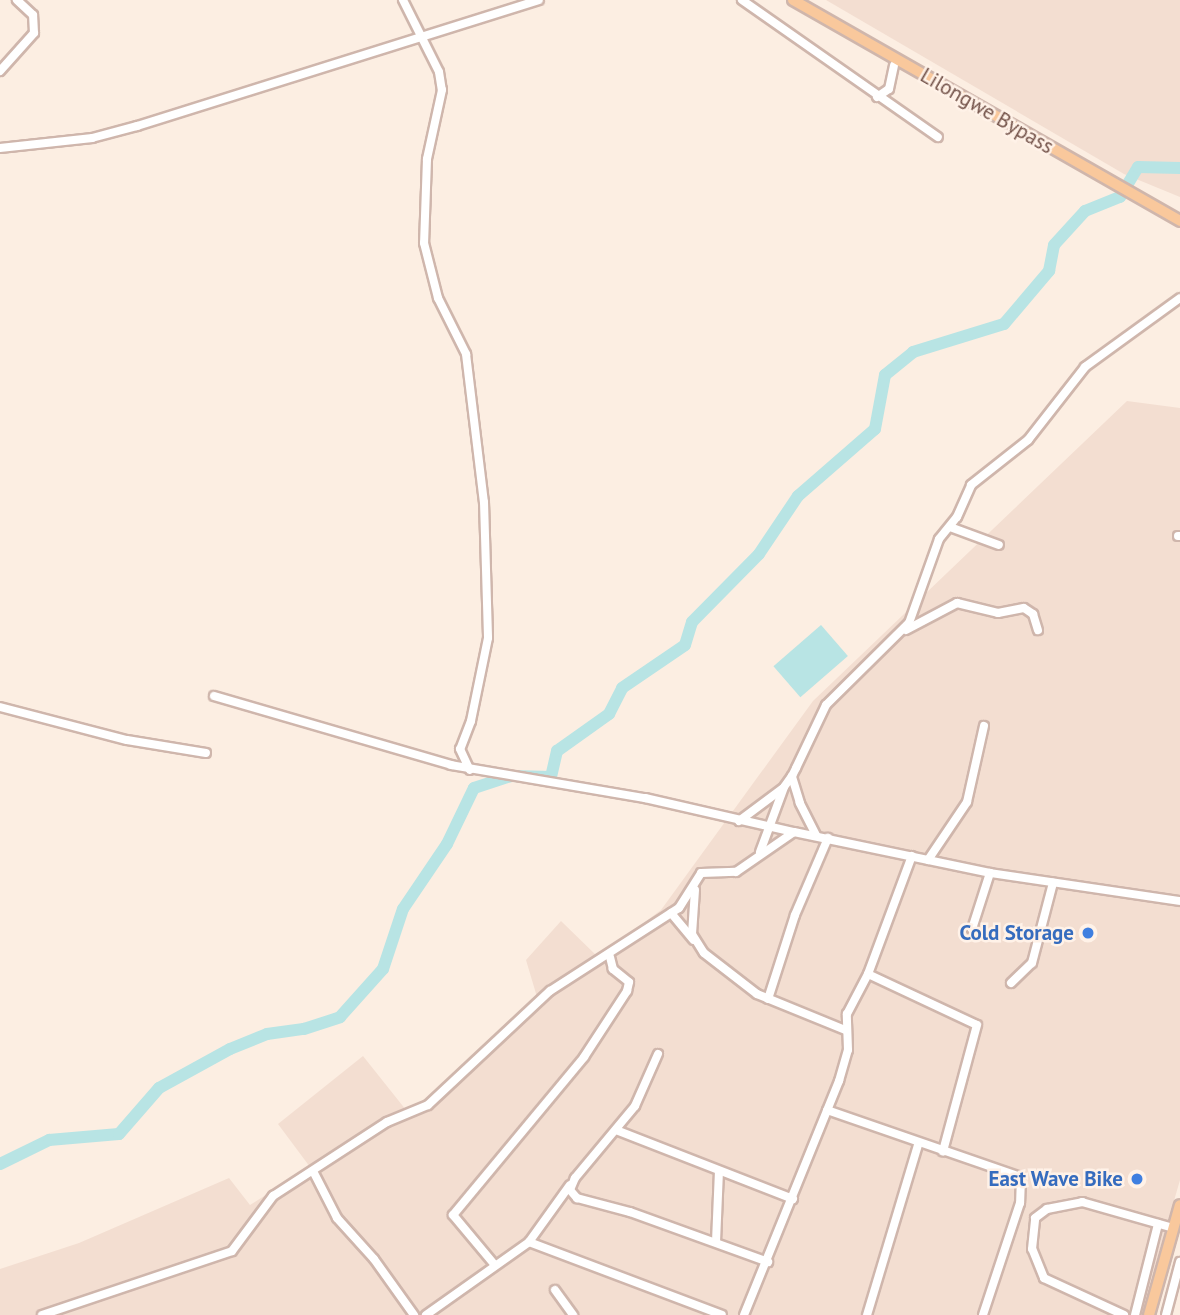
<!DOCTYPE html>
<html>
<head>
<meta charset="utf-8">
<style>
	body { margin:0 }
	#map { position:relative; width:1180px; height:1315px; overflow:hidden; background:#fceee2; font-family:"PT Sans",sans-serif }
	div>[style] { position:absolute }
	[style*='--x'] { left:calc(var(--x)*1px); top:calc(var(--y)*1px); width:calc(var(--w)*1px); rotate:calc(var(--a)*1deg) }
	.residential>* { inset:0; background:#f3ded1 }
	.water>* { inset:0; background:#b8e4e4; transform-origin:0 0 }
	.river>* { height:12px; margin:-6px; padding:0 6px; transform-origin:6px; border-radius:6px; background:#b8e4e4 }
	.roads { filter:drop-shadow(2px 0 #cfb6ac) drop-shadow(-2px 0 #cfb6ac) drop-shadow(0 2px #cfb6ac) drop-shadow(0 -2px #cfb6ac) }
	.minor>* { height:8px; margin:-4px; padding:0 4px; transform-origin:4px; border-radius:4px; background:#fff }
	.major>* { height:10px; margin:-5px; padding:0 5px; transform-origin:5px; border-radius:5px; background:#f9c89c }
	.dots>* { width:19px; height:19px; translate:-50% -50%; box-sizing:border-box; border:4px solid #fff2e8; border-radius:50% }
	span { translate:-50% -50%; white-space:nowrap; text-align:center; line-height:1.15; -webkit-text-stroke:5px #fff2e8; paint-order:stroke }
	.street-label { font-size:21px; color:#735249 }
	.shop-label { font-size:21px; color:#366cbe; font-weight:700 }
	.right { translate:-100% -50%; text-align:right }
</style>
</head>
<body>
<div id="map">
	<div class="residential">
		<i style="clip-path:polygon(826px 0,1180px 0,1180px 197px,1124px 174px)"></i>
		<i style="clip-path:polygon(1127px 401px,1180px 408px,1180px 1180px,1141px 1315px,0 1315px,0 1269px,79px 1243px,229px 1178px,250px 1205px,310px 1167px,278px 1124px,363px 1056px,406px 1110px,430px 1097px,537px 997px,526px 960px,561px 921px,598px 957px,661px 910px,813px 701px)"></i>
	</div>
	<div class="water">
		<i style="left:821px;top:625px;width:41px;height:63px;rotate:49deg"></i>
	</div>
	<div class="river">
		<i style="--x:0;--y:1164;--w:55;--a:-26.1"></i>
		<i style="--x:49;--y:1140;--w:70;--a:-4.9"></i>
		<i style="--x:119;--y:1134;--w:61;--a:-49"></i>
		<i style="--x:159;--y:1088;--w:81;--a:-28.8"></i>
		<i style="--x:230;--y:1049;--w:40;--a:-22"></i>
		<i style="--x:267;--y:1034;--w:37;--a:-8"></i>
		<i style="--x:304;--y:1029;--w:38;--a:-18"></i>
		<i style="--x:340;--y:1017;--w:64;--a:-48.1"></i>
		<i style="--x:383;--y:969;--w:63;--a:-71.6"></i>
		<i style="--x:403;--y:909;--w:78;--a:-55.9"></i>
		<i style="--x:447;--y:844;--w:62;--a:-64.3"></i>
		<i style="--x:474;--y:788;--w:39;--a:-18"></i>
		<i style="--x:511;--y:776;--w:40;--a:1.4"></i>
		<i style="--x:551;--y:777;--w:27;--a:-77"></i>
		<i style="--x:557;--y:751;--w:64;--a:-35.4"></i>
		<i style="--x:609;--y:714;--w:29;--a:-63"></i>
		<i style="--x:622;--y:688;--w:76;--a:-34.3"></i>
		<i style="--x:685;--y:645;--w:24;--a:-73"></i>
		<i style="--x:692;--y:622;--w:95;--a:-45.4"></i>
		<i style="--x:759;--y:554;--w:70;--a:-56.1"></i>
		<i style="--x:798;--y:496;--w:102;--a:-41"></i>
		<i style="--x:875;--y:429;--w:55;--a:-79.5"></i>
		<i style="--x:885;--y:375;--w:36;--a:-39"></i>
		<i style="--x:913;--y:352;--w:95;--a:-17.1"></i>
		<i style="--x:1004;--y:324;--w:70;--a:-49.7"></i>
		<i style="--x:1049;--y:271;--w:26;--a:-79"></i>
		<i style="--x:1054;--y:245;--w:46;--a:-47.6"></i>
		<i style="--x:1085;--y:211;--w:38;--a:-22"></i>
		<i style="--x:1120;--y:197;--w:35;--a:-59"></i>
		<i style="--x:1138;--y:167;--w:42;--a:1.4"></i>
	</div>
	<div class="roads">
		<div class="minor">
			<i style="--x:403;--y:0;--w:80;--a:63.4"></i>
			<i style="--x:439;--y:72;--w:18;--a:81"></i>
			<i style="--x:442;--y:90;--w:71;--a:102.3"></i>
			<i style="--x:427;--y:159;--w:84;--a:92"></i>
			<i style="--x:424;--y:243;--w:57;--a:75.7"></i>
			<i style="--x:438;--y:298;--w:63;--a:63.4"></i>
			<i style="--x:466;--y:354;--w:149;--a:83.1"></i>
			<i style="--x:484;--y:502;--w:136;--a:88.3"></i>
			<i style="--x:488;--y:638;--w:85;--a:101.6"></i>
			<i style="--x:471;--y:721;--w:30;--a:111"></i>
			<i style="--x:460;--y:749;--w:23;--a:65"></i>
			<i style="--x:742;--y:0;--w:239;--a:35"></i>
			<i style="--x:0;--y:71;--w:51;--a:-48.2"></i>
			<i style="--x:34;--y:33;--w:18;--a:-93"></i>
			<i style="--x:33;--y:15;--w:22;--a:-137"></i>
			<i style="--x:877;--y:97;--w:14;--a:-34"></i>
			<i style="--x:889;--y:89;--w:24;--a:-78"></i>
			<i style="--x:0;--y:148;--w:93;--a:-6.2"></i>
			<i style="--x:92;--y:138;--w:47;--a:-14.9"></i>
			<i style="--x:137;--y:126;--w:421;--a:-17.4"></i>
			<i style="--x:950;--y:527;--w:52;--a:20.2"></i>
			<i style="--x:1178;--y:536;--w:2;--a:0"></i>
			<i style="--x:906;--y:630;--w:58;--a:-27.9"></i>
			<i style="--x:957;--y:603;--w:42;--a:13.7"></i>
			<i style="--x:998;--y:613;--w:26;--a:-11"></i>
			<i style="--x:1024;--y:608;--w:11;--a:34"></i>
			<i style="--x:1033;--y:614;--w:17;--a:73"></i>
			<i style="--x:214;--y:696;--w:247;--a:16.2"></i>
			<i style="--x:451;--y:765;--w:197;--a:9.7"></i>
			<i style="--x:645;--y:798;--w:153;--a:12.9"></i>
			<i style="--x:0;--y:707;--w:131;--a:14.6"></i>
			<i style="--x:127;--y:740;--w:80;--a:9.3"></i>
			<i style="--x:739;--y:821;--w:54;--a:-36.7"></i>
			<i style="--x:816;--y:835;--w:36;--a:-117"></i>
			<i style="--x:800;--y:803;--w:28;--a:-107"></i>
			<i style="--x:792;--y:776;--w:9;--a:-63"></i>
			<i style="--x:796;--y:768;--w:70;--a:-64.5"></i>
			<i style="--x:826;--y:705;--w:117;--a:-44.7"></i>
			<i style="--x:909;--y:623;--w:89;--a:-70.3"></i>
			<i style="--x:939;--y:539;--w:28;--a:-51"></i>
			<i style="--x:957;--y:517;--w:35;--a:-66"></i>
			<i style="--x:971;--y:485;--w:73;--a:-38.3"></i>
			<i style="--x:1028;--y:440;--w:93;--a:-52"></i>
			<i style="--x:1085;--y:367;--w:117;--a:-36"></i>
			<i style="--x:760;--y:852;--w:69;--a:-69.7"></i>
			<i style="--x:784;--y:787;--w:14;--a:-54"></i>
			<i style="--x:928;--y:860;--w:70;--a:-56.1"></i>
			<i style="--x:967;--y:802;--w:78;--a:-77.4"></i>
			<i style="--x:695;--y:890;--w:44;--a:93.9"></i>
			<i style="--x:692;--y:934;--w:22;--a:58"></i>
			<i style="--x:704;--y:953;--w:67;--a:37.7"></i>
			<i style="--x:757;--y:994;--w:95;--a:22.2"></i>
			<i style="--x:671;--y:913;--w:35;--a:50"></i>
			<i style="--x:972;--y:929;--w:59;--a:-72.2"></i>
			<i style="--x:868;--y:974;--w:120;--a:25.1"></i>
			<i style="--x:977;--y:1025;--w:131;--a:105.1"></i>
			<i style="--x:1011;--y:983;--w:29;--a:-44"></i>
			<i style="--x:1032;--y:963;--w:83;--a:-75.3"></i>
			<i style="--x:768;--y:999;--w:88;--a:-72.2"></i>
			<i style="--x:795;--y:915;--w:84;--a:-66.8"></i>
			<i style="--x:658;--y:1054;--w:57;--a:113.9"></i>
			<i style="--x:635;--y:1106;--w:94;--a:129.8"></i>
			<i style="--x:575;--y:1178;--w:13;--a:113"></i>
			<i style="--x:570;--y:1190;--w:11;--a:49"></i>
			<i style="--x:577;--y:1198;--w:55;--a:14.8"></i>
			<i style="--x:630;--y:1212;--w:147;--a:19.9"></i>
			<i style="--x:827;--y:1110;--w:205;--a:19.1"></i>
			<i style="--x:1021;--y:1177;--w:26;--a:92"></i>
			<i style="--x:1020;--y:1203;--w:118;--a:108.3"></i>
			<i style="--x:616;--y:1130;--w:190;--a:21.3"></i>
			<i style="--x:313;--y:1171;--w:53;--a:62.9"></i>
			<i style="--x:337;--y:1218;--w:55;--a:47.9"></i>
			<i style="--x:374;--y:1259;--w:69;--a:54.5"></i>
			<i style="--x:529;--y:1242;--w:70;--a:-54.3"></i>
			<i style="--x:716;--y:1242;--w:71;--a:-87.6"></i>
			<i style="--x:494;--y:1264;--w:64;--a:-129.9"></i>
			<i style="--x:453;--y:1215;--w:205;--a:-50.3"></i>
			<i style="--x:584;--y:1057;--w:79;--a:-56.9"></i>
			<i style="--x:627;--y:991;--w:9;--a:-77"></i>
			<i style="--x:629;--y:982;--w:21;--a:-141"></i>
			<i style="--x:613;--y:969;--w:12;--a:-104"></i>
			<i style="--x:555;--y:1290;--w:31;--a:54"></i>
			<i style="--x:42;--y:1315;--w:200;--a:-18.6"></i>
			<i style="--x:232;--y:1251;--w:69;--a:-53.3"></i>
			<i style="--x:273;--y:1196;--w:136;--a:-33"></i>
			<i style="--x:387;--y:1122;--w:44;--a:-22.5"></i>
			<i style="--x:428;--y:1105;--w:167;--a:-43.1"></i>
			<i style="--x:550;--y:991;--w:153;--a:-32.8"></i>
			<i style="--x:679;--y:908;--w:41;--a:-57.8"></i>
			<i style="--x:701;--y:873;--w:35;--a:-2"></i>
			<i style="--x:736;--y:872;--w:70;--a:-34.6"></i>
			<i style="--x:794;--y:832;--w:200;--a:11.8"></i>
			<i style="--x:990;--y:873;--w:192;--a:8.4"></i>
			<i style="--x:426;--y:1315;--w:126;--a:-35.3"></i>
			<i style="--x:529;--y:1242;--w:206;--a:20.7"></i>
			<i style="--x:744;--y:1315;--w:253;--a:-67.9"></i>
			<i style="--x:839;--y:1081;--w:32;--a:-74"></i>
			<i style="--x:848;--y:1050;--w:36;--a:-92"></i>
			<i style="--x:847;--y:1014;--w:45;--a:-62.3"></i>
			<i style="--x:868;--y:974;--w:126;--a:-69.6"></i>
			<i style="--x:867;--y:1315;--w:177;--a:-73.3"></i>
			<i style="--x:1124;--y:1315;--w:88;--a:-155.2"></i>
			<i style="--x:1044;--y:1278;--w:31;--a:-112"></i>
			<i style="--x:1032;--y:1249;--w:31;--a:-84"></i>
			<i style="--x:1035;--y:1218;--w:15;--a:-37"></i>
			<i style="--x:1047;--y:1209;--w:36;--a:-11"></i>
			<i style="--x:1082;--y:1202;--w:95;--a:15.9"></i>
			<i style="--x:1135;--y:1315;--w:94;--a:-75.8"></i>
			<i style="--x:1166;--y:1315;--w:55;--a:-75.2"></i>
		</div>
		<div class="major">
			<i style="--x:793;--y:0;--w:446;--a:29.7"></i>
			<i style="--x:1149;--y:1315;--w:114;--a:-74.3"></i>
		</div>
	</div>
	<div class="dots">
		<i style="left:1088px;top:933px;background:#3f7fe0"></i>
		<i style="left:1137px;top:1179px;background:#3f7fe0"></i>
	</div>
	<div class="street-label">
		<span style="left:987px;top:111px;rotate:30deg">Lilongwe Bypass</span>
	</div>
	<div class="shop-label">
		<span class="right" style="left:1074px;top:933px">Cold Storage</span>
		<span class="right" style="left:1123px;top:1179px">East Wave Bike</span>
	</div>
</div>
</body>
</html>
